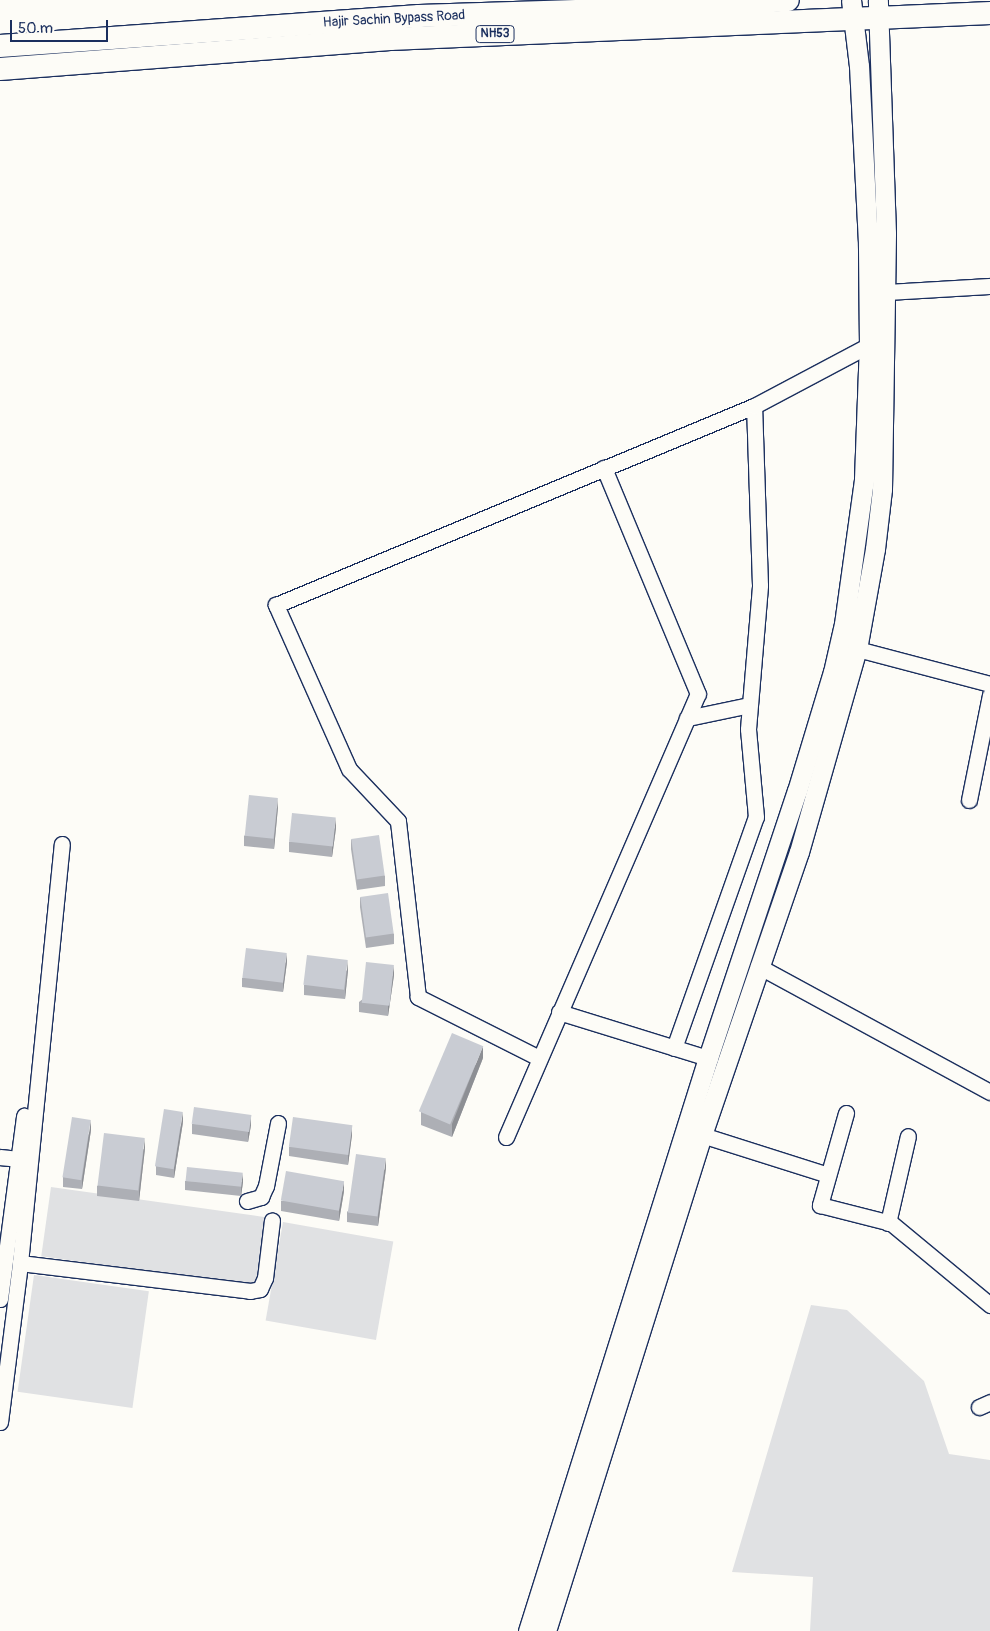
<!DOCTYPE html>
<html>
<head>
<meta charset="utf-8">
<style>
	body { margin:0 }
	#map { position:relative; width:990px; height:1631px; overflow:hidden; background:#fdfcf7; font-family:Pangolin,sans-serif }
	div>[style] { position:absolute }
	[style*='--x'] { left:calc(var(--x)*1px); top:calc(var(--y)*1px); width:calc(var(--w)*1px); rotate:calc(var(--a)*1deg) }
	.green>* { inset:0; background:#e0e1e3; transform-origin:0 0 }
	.roads { filter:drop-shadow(1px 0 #1b2f5e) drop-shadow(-1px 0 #1b2f5e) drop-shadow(0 1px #1b2f5e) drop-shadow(0 -1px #1b2f5e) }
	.minor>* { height:15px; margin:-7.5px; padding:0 7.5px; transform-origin:7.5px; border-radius:7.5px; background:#fdfcf7 }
	.major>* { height:19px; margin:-9.5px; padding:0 9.5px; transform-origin:9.5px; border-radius:9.5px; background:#fdfcf7 }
	.highway>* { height:22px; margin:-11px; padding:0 11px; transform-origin:11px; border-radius:11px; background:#fdfcf7 }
	.wall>* { inset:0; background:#adafb5 }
	.shaded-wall>* { inset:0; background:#8d8f94 }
	.building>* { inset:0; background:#c9ccd3; transform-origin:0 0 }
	span { translate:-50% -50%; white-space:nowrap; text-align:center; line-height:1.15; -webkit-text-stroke:4px #fdfcf7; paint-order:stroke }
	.shield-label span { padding:1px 4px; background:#fdfcf7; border:1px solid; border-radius:4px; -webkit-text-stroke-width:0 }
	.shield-label { font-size:12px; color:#1b2f5e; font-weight:700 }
	.street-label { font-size:14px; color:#1b2f5e }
	.scale { position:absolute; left:10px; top:20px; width:98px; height:22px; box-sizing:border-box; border:2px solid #1b2f5e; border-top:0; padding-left:6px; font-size:15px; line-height:18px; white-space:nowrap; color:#1b2f5e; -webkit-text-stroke:4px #fdfcf7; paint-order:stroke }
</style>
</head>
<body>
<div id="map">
	<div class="green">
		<i style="left:51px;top:1187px;width:217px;height:70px;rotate:8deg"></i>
		<i style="left:283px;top:1222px;width:112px;height:100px;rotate:10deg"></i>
		<i style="left:34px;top:1275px;width:116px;height:118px;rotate:8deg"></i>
		<i style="clip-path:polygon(811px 1305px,847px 1310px,924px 1381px,949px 1454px,990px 1460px,990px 1631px,810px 1631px,813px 1577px,732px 1572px)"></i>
	</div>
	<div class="roads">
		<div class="minor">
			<i style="--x:886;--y:292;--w:104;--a:-3.3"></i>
			<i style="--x:857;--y:649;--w:138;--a:14.7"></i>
			<i style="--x:687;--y:718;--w:63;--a:-11.8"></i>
			<i style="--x:969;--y:800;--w:107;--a:-78.7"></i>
			<i style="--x:758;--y:966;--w:264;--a:28.5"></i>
			<i style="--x:559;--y:1012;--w:156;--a:17.2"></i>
			<i style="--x:674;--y:1048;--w:245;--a:-70.5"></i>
			<i style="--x:756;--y:817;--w:88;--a:-95.2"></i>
			<i style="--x:748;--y:729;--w:144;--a:-85.2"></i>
			<i style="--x:760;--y:585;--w:179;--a:-91.9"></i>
			<i style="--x:539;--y:1058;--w:136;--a:-153.2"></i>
			<i style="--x:418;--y:997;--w:177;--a:-96.5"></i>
			<i style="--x:398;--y:821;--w:71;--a:-133.3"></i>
			<i style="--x:349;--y:769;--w:180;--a:-114"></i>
			<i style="--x:276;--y:605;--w:518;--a:-22.6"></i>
			<i style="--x:754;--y:406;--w:130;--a:-27.9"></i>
			<i style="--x:846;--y:1113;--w:96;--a:105.8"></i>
			<i style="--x:820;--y:1205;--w:73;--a:14.2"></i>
			<i style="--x:891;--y:1223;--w:129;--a:39.6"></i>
			<i style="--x:702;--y:1135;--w:132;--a:17.6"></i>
			<i style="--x:506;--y:1137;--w:483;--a:-66.6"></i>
			<i style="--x:698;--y:694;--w:245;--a:-112.6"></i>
			<i style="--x:0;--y:1157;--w:18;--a:6"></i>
			<i style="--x:247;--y:1201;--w:15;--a:-16"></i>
			<i style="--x:261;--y:1197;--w:12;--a:-66"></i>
			<i style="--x:266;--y:1186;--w:64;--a:-79.2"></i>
			<i style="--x:888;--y:1223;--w:89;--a:-77.1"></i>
			<i style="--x:20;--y:1263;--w:232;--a:6.9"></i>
			<i style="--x:250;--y:1291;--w:10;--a:-11"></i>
			<i style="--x:260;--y:1289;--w:12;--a:-66"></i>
			<i style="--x:265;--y:1278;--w:58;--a:-83.1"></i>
			<i style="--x:0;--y:1299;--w:185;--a:-82.5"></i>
			<i style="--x:979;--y:1407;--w:12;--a:-24"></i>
			<i style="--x:0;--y:1422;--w:160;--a:-82.8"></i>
			<i style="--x:20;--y:1263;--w:421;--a:-84.3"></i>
		</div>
		<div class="major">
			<i style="--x:528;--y:1631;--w:601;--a:-72.56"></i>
			<i style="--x:708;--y:1058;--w:281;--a:-71.6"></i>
			<i style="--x:797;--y:791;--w:124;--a:-73.2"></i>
			<i style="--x:833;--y:672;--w:49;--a:-77.1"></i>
			<i style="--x:844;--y:624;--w:146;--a:-82.1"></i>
			<i style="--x:864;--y:479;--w:134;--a:-87.9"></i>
			<i style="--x:869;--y:345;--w:102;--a:-90.6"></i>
			<i style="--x:868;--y:243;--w:177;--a:-92.9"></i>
			<i style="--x:859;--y:66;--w:66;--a:-96.9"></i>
			<i style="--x:546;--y:1631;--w:520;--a:-72.54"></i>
			<i style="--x:702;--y:1135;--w:299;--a:-71.1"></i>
			<i style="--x:799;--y:852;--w:211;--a:-74.1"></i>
			<i style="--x:857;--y:649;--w:102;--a:-79.8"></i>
			<i style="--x:875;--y:549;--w:60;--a:-83.3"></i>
			<i style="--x:882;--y:489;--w:256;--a:-89.1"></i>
			<i style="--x:886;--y:233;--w:233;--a:-92"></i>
		</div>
		<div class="highway">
			<i style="--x:0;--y:46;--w:420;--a:-4.1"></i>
			<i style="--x:419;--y:16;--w:251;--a:-1.8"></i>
			<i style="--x:670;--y:8;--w:118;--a:-3.9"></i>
			<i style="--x:0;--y:69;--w:391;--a:-4.4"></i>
			<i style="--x:390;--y:39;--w:601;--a:-2.48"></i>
		</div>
	</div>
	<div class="wall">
		<i style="clip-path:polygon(278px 807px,274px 849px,244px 846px,244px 836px)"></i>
		<i style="clip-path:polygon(336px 828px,332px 857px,289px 852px,289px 842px)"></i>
		<i style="clip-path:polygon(351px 839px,385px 876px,385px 886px,357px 890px,351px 849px)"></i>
		<i style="clip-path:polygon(360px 897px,394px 934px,394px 944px,366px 948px,360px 907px)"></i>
		<i style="clip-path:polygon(287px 962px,283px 992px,242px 987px,242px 978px)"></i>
		<i style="clip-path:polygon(348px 970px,345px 999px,304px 995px,304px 985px)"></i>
		<i style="clip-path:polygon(394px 975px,388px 1016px,359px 1012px,359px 1002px)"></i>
		<i style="clip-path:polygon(483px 1058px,452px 1137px,421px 1125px,421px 1112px)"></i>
		<i style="clip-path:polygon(183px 1122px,174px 1178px,156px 1175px,156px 1166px)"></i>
		<i style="clip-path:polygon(192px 1124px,251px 1125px,248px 1142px,192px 1134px)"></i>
		<i style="clip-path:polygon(91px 1130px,82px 1189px,63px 1187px,63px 1177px)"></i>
		<i style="clip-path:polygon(352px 1135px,348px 1165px,289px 1156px,289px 1147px)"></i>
		<i style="clip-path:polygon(145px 1148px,139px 1201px,97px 1196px,97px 1186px)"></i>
		<i style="clip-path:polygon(386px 1168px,378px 1226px,347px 1222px,347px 1212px)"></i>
		<i style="clip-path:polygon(185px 1181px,243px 1182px,241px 1196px,185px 1190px)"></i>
		<i style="clip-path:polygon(344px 1191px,339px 1221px,281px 1211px,281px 1201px)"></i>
	</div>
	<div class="shaded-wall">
		<i style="clip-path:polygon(278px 798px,278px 807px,274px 849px,274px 839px)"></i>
		<i style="clip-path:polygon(336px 818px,336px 828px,332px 857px,332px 847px)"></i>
		<i style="clip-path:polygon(287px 953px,287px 962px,283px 992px,283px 982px)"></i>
		<i style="clip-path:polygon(348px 960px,348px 970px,345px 999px,345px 990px)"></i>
		<i style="clip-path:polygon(394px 965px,394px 975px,388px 1016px,388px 1006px)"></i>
		<i style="clip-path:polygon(483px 1046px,483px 1058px,452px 1137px,452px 1124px)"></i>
		<i style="clip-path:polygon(183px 1112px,183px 1122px,174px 1178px,174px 1168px)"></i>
		<i style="clip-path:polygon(251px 1115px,251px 1125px,248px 1142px,248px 1132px)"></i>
		<i style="clip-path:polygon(91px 1120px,91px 1130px,82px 1189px,82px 1180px)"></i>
		<i style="clip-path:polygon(352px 1125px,352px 1135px,348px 1165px,348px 1156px)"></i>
		<i style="clip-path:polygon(145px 1138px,145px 1148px,139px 1201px,139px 1191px)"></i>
		<i style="clip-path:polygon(386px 1158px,386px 1168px,378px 1226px,378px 1216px)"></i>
		<i style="clip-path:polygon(243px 1173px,243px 1182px,241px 1196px,241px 1186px)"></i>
		<i style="clip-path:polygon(344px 1181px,344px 1191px,339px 1221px,339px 1211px)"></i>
	</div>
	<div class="building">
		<i style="left:249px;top:795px;width:29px;height:41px;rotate:6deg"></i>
		<i style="left:292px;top:813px;width:44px;height:29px;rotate:6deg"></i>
		<i style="left:379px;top:835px;width:41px;height:28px;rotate:82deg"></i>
		<i style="left:388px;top:893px;width:41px;height:28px;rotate:82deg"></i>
		<i style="left:246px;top:948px;width:41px;height:30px;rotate:7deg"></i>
		<i style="left:307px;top:955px;width:41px;height:30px;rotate:7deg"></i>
		<i style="left:366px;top:962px;width:28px;height:41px;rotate:6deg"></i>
		<i style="left:452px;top:1033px;width:34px;height:85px;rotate:23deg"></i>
		<i style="left:194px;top:1107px;width:58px;height:17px;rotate:8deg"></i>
		<i style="left:164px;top:1109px;width:19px;height:58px;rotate:9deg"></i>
		<i style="left:72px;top:1117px;width:19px;height:61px;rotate:9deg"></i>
		<i style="left:293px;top:1117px;width:60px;height:30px;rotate:8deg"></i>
		<i style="left:104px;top:1133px;width:41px;height:53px;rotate:7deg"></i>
		<i style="left:356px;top:1154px;width:30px;height:59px;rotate:8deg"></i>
		<i style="left:187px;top:1167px;width:56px;height:14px;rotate:6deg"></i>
		<i style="left:286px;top:1171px;width:59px;height:30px;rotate:10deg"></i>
	</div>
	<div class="shield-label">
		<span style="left:495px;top:34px">NH53</span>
	</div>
	<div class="street-label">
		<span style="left:394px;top:19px;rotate:-3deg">Hajir Sachin Bypass Road</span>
	</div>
	<div class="scale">50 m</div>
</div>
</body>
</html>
